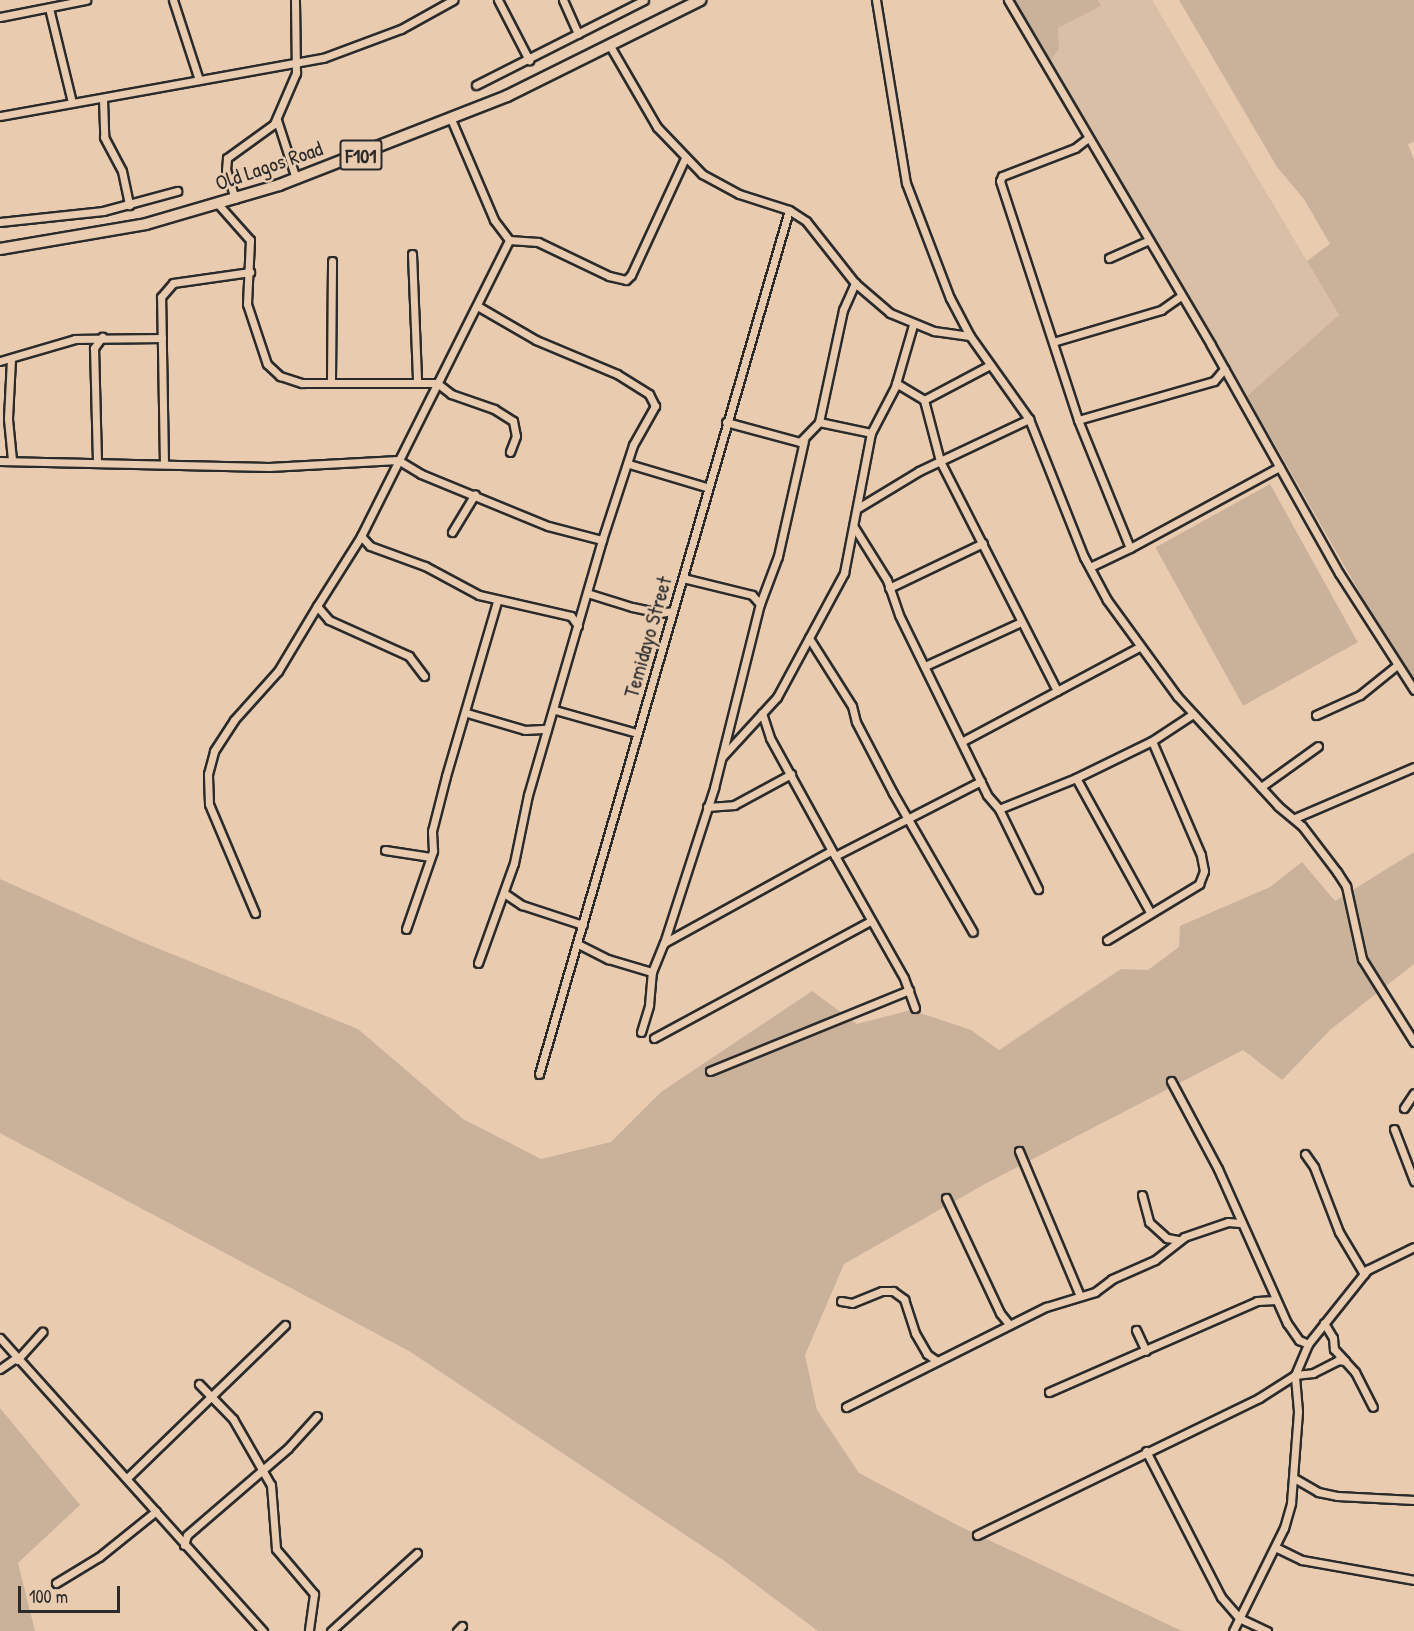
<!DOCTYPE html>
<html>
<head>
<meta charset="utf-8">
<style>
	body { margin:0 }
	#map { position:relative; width:1414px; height:1631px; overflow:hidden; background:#e9ccb0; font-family:"Patrick Hand",sans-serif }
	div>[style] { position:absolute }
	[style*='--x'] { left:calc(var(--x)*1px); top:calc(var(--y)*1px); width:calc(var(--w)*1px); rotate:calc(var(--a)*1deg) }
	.built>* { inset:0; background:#d9bfa5 }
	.green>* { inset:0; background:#cab19a; transform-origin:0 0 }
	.roads { filter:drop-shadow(2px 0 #2b2b2b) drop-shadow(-2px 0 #2b2b2b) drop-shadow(0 2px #2b2b2b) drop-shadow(0 -2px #2b2b2b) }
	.minor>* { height:7px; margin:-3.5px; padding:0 3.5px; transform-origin:3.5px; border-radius:3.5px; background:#e9ccb0 }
	.primary>* { height:10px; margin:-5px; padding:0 5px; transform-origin:5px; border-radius:5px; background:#e9ccb0 }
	span { translate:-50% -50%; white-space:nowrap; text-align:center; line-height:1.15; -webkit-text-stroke:5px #e9ccb0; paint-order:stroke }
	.shield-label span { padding:2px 4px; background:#e9ccb0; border:2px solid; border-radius:4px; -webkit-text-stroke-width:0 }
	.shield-label { font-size:20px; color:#2b2b2b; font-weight:700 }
	.street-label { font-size:21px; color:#2b2b2b }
	.scale { position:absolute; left:18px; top:1586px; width:102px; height:27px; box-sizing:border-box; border:3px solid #2b2b2b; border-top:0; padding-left:8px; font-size:18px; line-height:21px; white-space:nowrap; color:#2b2b2b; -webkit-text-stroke:4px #e9ccb0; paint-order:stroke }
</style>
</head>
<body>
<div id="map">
	<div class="built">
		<i style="clip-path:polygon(1098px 0,1152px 0,1339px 315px,1247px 396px,1050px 61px,1059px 49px,1058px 28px,1101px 6px)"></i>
	</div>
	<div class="green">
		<i style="clip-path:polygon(1014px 0,1098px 0,1101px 6px,1058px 28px,1059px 49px,1050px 61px)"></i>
		<i style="clip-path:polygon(1179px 0,1414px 0,1414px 142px,1408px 144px,1414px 160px,1414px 680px,1358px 608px,1364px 600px,1247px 396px,1339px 315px,1307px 261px,1330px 244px,1304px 199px,1277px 167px)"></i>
		<i style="left:1270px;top:484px;width:181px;height:131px;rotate:61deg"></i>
		<i style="clip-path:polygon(1414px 852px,1414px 964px,1330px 1030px,1282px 1080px,1243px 1050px,983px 1185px,844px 1264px,805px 1355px,817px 1410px,859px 1473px,959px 1526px,1182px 1631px,818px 1631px,723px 1560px,409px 1351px,0 1133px,0 879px,142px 942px,358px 1029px,463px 1119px,541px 1159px,611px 1142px,661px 1092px,812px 991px,857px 1024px,911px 1010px,971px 1030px,999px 1050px,1121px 969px,1148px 970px,1179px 947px,1180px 926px,1270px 887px,1302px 862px,1335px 901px)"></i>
		<i style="clip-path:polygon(0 1408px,80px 1505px,18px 1563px,35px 1631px,0 1631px)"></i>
	</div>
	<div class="roads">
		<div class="minor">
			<i style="--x:173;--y:0;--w:84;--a:72"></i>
			<i style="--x:498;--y:0;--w:68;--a:62.7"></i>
			<i style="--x:563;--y:0;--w:37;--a:66"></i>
			<i style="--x:876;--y:0;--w:185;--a:80.7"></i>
			<i style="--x:906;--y:183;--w:123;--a:69.1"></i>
			<i style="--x:950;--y:298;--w:43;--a:62.2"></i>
			<i style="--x:970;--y:336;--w:102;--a:54.6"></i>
			<i style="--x:1029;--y:419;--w:149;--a:68.3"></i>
			<i style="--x:1084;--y:557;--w:49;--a:61.9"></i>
			<i style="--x:1107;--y:600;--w:119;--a:53.9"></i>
			<i style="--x:1177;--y:696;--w:149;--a:47.4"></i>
			<i style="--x:1278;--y:806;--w:31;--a:40"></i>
			<i style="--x:1302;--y:826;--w:58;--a:52.7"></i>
			<i style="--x:1337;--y:872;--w:17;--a:57"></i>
			<i style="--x:1346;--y:886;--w:75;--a:77.6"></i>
			<i style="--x:1362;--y:959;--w:98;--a:57.9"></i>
			<i style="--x:1008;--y:0;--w:400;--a:59.5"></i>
			<i style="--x:1211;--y:345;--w:261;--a:60.7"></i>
			<i style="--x:1339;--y:573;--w:139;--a:57.3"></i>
			<i style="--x:49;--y:8;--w:97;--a:76.3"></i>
			<i style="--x:0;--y:17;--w:88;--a:-11.2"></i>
			<i style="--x:610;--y:46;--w:94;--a:59.9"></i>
			<i style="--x:657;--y:127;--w:65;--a:46.2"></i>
			<i style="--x:702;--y:174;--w:42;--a:28.4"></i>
			<i style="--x:739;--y:194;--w:52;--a:17.7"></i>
			<i style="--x:789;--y:210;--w:20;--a:33"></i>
			<i style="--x:806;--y:221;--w:79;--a:51.7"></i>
			<i style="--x:855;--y:283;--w:46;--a:40.6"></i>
			<i style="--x:890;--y:313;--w:48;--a:22.2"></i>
			<i style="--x:934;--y:331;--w:36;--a:8"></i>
			<i style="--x:476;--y:85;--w:188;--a:-26.8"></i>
			<i style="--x:103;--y:99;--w:38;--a:88"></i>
			<i style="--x:104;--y:137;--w:38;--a:62"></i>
			<i style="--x:122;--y:171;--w:35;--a:78"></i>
			<i style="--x:0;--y:116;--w:328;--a:-10.2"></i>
			<i style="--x:323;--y:58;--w:83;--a:-20.4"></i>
			<i style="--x:401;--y:29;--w:60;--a:-29.1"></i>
			<i style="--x:451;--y:119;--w:110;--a:66.9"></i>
			<i style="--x:494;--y:220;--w:25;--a:53"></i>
			<i style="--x:277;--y:120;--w:62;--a:72.1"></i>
			<i style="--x:1088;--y:138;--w:16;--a:142"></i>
			<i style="--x:1075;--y:148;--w:78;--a:159"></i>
			<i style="--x:1002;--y:176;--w:5;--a:112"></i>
			<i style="--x:1000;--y:181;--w:251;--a:71.9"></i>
			<i style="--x:1078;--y:420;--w:138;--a:67.9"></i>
			<i style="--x:1130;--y:548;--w:170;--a:-28.5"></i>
			<i style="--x:235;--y:199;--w:30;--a:-107"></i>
			<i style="--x:226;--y:170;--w:12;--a:-85"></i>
			<i style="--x:227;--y:158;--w:58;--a:-35.9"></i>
			<i style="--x:274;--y:124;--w:56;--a:-66.7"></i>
			<i style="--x:296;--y:73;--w:73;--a:-90.8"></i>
			<i style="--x:218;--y:204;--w:48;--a:48.4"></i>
			<i style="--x:250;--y:240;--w:64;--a:92.7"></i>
			<i style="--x:247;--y:304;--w:63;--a:71.6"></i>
			<i style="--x:267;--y:364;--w:18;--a:43"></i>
			<i style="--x:280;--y:376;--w:23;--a:18"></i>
			<i style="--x:302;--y:383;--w:135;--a:0"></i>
			<i style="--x:437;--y:383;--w:18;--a:38"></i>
			<i style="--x:451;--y:394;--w:46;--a:19.2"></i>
			<i style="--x:494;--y:409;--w:22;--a:32"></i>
			<i style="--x:513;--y:421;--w:15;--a:79"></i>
			<i style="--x:516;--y:436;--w:17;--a:111"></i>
			<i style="--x:0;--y:222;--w:104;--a:-6.1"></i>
			<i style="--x:103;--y:211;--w:77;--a:-15.1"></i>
			<i style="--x:509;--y:240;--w:29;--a:4"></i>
			<i style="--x:538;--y:242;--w:79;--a:25.6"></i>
			<i style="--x:609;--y:276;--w:17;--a:13"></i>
			<i style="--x:626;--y:280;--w:7;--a:-45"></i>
			<i style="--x:631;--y:275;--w:129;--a:-65.2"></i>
			<i style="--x:412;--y:254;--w:127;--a:87.7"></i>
			<i style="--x:1109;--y:258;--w:42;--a:-24.1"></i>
			<i style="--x:1053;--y:342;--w:113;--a:-16.5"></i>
			<i style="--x:1161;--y:310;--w:24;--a:-35"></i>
			<i style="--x:11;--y:359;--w:60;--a:92.9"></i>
			<i style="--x:8;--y:419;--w:41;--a:84.4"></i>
			<i style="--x:0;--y:361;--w:78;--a:-16.3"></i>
			<i style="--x:75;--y:339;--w:87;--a:-0.7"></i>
			<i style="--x:331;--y:380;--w:119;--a:-89.5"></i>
			<i style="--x:896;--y:383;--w:33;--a:31"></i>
			<i style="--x:924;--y:400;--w:75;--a:-27.9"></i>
			<i style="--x:924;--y:400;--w:63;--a:75.3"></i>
			<i style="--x:940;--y:461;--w:258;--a:63"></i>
			<i style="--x:1078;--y:420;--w:141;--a:-16"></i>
			<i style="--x:1214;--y:381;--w:16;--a:-50"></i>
			<i style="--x:726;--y:422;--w:77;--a:15.1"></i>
			<i style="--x:800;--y:442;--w:28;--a:-46"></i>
			<i style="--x:819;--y:422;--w:53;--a:11.9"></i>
			<i style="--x:819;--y:422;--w:115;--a:-77.9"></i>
			<i style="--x:843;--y:310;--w:30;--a:-66"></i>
			<i style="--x:0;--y:461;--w:269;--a:1.3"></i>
			<i style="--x:269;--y:467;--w:129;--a:-3.1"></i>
			<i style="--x:398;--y:460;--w:27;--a:31"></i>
			<i style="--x:421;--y:474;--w:137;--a:22.3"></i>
			<i style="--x:548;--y:526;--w:56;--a:14.5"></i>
			<i style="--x:97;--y:461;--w:113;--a:-91.5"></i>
			<i style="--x:94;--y:348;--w:14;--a:-54"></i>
			<i style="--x:164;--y:464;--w:167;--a:-91"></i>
			<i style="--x:161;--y:297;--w:18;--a:-49"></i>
			<i style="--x:173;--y:283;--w:78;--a:-8.1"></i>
			<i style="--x:629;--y:464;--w:80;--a:16.6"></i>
			<i style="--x:858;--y:508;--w:71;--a:-31.2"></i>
			<i style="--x:919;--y:471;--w:122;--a:-25.3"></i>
			<i style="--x:854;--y:527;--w:62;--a:58.1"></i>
			<i style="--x:887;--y:580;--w:37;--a:71"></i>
			<i style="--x:899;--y:615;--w:200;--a:63.9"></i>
			<i style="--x:987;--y:795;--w:18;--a:49"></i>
			<i style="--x:999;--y:809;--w:89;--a:64"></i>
			<i style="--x:452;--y:532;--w:44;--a:-58.8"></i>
			<i style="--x:361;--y:536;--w:13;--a:48"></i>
			<i style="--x:370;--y:546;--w:59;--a:20"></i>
			<i style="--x:425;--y:566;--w:61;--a:28.2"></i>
			<i style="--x:479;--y:595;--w:94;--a:12.9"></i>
			<i style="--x:571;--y:616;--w:12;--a:55"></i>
			<i style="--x:1090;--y:567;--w:44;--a:-25.4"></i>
			<i style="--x:683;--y:578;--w:71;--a:13.8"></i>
			<i style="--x:752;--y:595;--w:12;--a:48"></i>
			<i style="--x:889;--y:588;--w:104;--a:-25.6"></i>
			<i style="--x:587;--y:593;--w:47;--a:17.3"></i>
			<i style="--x:632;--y:607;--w:29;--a:12"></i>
			<i style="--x:660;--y:613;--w:13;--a:-9"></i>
			<i style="--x:809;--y:638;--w:80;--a:57.7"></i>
			<i style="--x:852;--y:706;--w:16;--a:76"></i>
			<i style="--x:856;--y:722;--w:80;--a:62.5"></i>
			<i style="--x:893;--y:793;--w:160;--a:60.1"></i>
			<i style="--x:925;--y:666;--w:106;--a:-24.6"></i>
			<i style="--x:424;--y:676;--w:25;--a:-127"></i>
			<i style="--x:409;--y:656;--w:88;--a:-155.8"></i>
			<i style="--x:329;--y:620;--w:18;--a:-131"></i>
			<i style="--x:317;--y:606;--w:83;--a:-57.8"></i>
			<i style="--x:361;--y:536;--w:331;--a:-63.4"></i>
			<i style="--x:555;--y:710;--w:85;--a:15.7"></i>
			<i style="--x:467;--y:713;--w:60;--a:16.3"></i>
			<i style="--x:525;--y:730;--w:22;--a:-3"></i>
			<i style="--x:762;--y:713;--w:26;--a:72"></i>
			<i style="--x:770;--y:738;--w:135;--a:61.2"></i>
			<i style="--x:835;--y:856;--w:164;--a:-27.2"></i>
			<i style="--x:1316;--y:715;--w:48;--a:-24.4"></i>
			<i style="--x:1360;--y:695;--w:46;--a:-38.9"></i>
			<i style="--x:963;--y:741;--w:200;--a:-28.1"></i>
			<i style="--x:722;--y:757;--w:81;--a:-47.5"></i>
			<i style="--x:777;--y:697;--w:141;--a:-61.6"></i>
			<i style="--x:844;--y:573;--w:143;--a:-79.1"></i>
			<i style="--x:871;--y:433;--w:52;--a:-62.4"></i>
			<i style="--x:895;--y:387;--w:65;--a:-73.8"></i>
			<i style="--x:1076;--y:778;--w:153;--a:61.1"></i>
			<i style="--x:1261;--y:787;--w:70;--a:-35.7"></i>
			<i style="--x:707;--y:807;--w:27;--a:-4"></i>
			<i style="--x:734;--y:805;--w:65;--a:-28.5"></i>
			<i style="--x:999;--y:809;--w:83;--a:-21.9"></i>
			<i style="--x:1076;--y:778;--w:85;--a:-26"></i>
			<i style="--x:1152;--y:741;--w:49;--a:-33.4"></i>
			<i style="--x:1295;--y:818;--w:129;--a:-23.2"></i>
			<i style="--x:385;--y:850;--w:46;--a:8.8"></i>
			<i style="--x:835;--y:856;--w:140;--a:60.5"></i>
			<i style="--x:904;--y:978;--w:32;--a:70"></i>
			<i style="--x:504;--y:893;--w:22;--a:34"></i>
			<i style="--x:522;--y:905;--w:64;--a:18.2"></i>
			<i style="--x:255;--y:913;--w:118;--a:-112.9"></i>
			<i style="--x:209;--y:804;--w:30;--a:-92"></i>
			<i style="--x:208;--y:774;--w:24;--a:-75"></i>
			<i style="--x:214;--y:751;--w:37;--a:-57"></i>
			<i style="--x:234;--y:720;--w:66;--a:-48.1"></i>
			<i style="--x:278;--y:671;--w:76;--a:-59"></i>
			<i style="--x:406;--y:929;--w:83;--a:-70.9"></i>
			<i style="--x:433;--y:851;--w:20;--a:-93"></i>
			<i style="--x:432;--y:831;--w:57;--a:-75.7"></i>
			<i style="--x:446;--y:776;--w:181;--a:-73.7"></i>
			<i style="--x:1107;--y:940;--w:108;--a:-31.3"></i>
			<i style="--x:1199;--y:884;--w:14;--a:-69"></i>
			<i style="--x:1204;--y:871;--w:16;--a:-101"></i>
			<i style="--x:1201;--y:855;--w:124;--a:-113.3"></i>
			<i style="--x:664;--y:943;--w:163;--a:-72.1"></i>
			<i style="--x:714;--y:788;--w:190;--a:-76"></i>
			<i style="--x:760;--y:604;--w:51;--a:-69.4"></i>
			<i style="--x:778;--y:556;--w:118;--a:-77.3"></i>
			<i style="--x:578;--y:944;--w:34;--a:27"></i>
			<i style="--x:608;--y:959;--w:46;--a:16.5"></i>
			<i style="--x:478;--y:963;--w:106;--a:-70.2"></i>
			<i style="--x:514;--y:863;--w:69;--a:-78.4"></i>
			<i style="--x:528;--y:795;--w:266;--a:-73.8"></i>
			<i style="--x:602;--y:540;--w:100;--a:-71.9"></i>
			<i style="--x:633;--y:445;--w:45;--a:-60.6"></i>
			<i style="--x:655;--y:406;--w:13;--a:-117"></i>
			<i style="--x:649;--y:394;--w:38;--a:-148"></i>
			<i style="--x:617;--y:374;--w:88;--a:-157.2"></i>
			<i style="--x:536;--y:340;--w:66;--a:-149.9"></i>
			<i style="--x:641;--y:1032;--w:28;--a:-73"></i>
			<i style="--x:649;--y:1005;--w:33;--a:-85"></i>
			<i style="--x:652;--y:972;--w:31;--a:-68"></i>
			<i style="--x:664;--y:943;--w:191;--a:-28.9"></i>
			<i style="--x:654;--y:1038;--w:246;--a:-28.4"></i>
			<i style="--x:710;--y:1071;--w:215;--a:-22.1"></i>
			<i style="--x:539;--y:1074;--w:899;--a:-73.86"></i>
			<i style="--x:1171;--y:1081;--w:100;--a:61.9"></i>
			<i style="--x:1218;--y:1169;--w:169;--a:65.9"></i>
			<i style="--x:1287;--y:1323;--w:21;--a:55"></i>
			<i style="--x:1299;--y:1340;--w:10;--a:24"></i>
			<i style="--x:1404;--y:1108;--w:18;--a:-56"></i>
			<i style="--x:1394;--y:1129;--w:56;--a:69"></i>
			<i style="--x:1019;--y:1151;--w:155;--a:67.2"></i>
			<i style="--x:1305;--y:1154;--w:16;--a:55"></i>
			<i style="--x:1314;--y:1167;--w:70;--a:69"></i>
			<i style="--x:1339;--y:1232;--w:49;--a:59.2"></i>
			<i style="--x:1142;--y:1195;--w:28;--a:75"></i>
			<i style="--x:1149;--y:1222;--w:24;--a:42"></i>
			<i style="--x:1167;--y:1238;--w:11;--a:10"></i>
			<i style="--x:946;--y:1198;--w:127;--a:64.8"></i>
			<i style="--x:1000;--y:1313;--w:14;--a:51"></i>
			<i style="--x:841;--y:1301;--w:11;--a:10"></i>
			<i style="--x:852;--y:1303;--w:32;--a:-22"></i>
			<i style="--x:882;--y:1291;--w:11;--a:0"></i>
			<i style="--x:893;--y:1291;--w:14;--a:36"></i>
			<i style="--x:904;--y:1299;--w:36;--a:72"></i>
			<i style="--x:915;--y:1333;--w:24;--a:60"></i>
			<i style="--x:927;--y:1354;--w:12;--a:35"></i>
			<i style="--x:1324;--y:1323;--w:17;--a:59"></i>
			<i style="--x:1333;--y:1338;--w:11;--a:85"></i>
			<i style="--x:1334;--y:1349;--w:16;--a:47"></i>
			<i style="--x:1136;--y:1330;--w:23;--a:65"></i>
			<i style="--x:0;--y:1338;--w:394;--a:48.1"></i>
			<i style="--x:17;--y:1360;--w:38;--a:-48"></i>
			<i style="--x:0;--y:1369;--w:19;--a:-35"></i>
			<i style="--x:199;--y:1384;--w:49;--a:45.8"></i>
			<i style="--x:233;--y:1419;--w:76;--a:60.1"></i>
			<i style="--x:271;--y:1485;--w:64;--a:85.5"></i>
			<i style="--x:276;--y:1549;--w:59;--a:49.8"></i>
			<i style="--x:314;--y:1594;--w:37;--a:98"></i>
			<i style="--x:1049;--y:1392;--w:227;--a:-23.6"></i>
			<i style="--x:1257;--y:1301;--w:19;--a:-3"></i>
			<i style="--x:846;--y:1407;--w:224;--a:-26.6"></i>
			<i style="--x:1046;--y:1307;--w:51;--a:-17"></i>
			<i style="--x:1095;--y:1292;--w:21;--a:-37"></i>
			<i style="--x:1112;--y:1279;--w:47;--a:-23.8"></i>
			<i style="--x:1155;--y:1260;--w:37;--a:-38"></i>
			<i style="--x:1184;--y:1237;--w:46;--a:-18.8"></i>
			<i style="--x:1228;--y:1222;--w:12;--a:5"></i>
			<i style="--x:1146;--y:1451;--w:164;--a:62.8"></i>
			<i style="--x:1221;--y:1597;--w:28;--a:49"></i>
			<i style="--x:1239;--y:1618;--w:31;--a:25"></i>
			<i style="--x:127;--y:1478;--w:220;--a:-44.1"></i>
			<i style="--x:1294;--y:1478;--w:28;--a:30"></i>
			<i style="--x:1318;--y:1492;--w:19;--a:12"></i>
			<i style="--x:1337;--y:1496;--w:77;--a:3"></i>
			<i style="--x:977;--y:1535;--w:314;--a:-25.9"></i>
			<i style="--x:1259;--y:1398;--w:43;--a:-32.6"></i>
			<i style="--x:1295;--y:1375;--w:18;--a:-6"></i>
			<i style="--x:1313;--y:1373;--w:28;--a:-27"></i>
			<i style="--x:1338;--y:1360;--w:7;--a:8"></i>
			<i style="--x:1345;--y:1361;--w:15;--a:48"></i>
			<i style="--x:1355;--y:1372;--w:39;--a:63"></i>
			<i style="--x:184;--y:1545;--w:10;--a:-73"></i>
			<i style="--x:187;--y:1535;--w:133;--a:-40.7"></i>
			<i style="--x:288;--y:1448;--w:43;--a:-47.8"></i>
			<i style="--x:1275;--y:1547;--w:30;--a:26"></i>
			<i style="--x:1302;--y:1560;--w:114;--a:10.1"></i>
			<i style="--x:56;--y:1583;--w:50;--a:-31.2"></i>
			<i style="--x:99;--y:1557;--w:73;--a:-38.9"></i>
			<i style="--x:331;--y:1631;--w:116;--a:-42.2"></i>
			<i style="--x:457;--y:1631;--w:7;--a:-45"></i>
			<i style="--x:1233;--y:1631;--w:115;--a:-63.7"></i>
			<i style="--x:1284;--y:1528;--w:26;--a:-74"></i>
			<i style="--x:1291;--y:1503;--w:92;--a:-85.6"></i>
			<i style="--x:1298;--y:1411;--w:36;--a:-95"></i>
			<i style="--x:1295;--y:1375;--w:34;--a:-67"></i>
			<i style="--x:1308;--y:1344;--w:95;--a:-51.4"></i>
			<i style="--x:1367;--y:1270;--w:52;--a:-26.1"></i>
		</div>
		<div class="primary">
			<i style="--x:0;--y:249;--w:148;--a:-9.7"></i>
			<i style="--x:146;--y:224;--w:139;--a:-16.3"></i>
			<i style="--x:279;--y:185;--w:245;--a:-21.3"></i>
			<i style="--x:507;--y:96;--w:216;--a:-26.4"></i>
		</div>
	</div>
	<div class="shield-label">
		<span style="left:361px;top:155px">F101</span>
	</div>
	<div class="street-label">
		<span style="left:269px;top:166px;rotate:-19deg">Old Lagos Road</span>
		<span style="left:648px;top:637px;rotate:-74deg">Temidayo Street</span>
	</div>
	<div class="scale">100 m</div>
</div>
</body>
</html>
